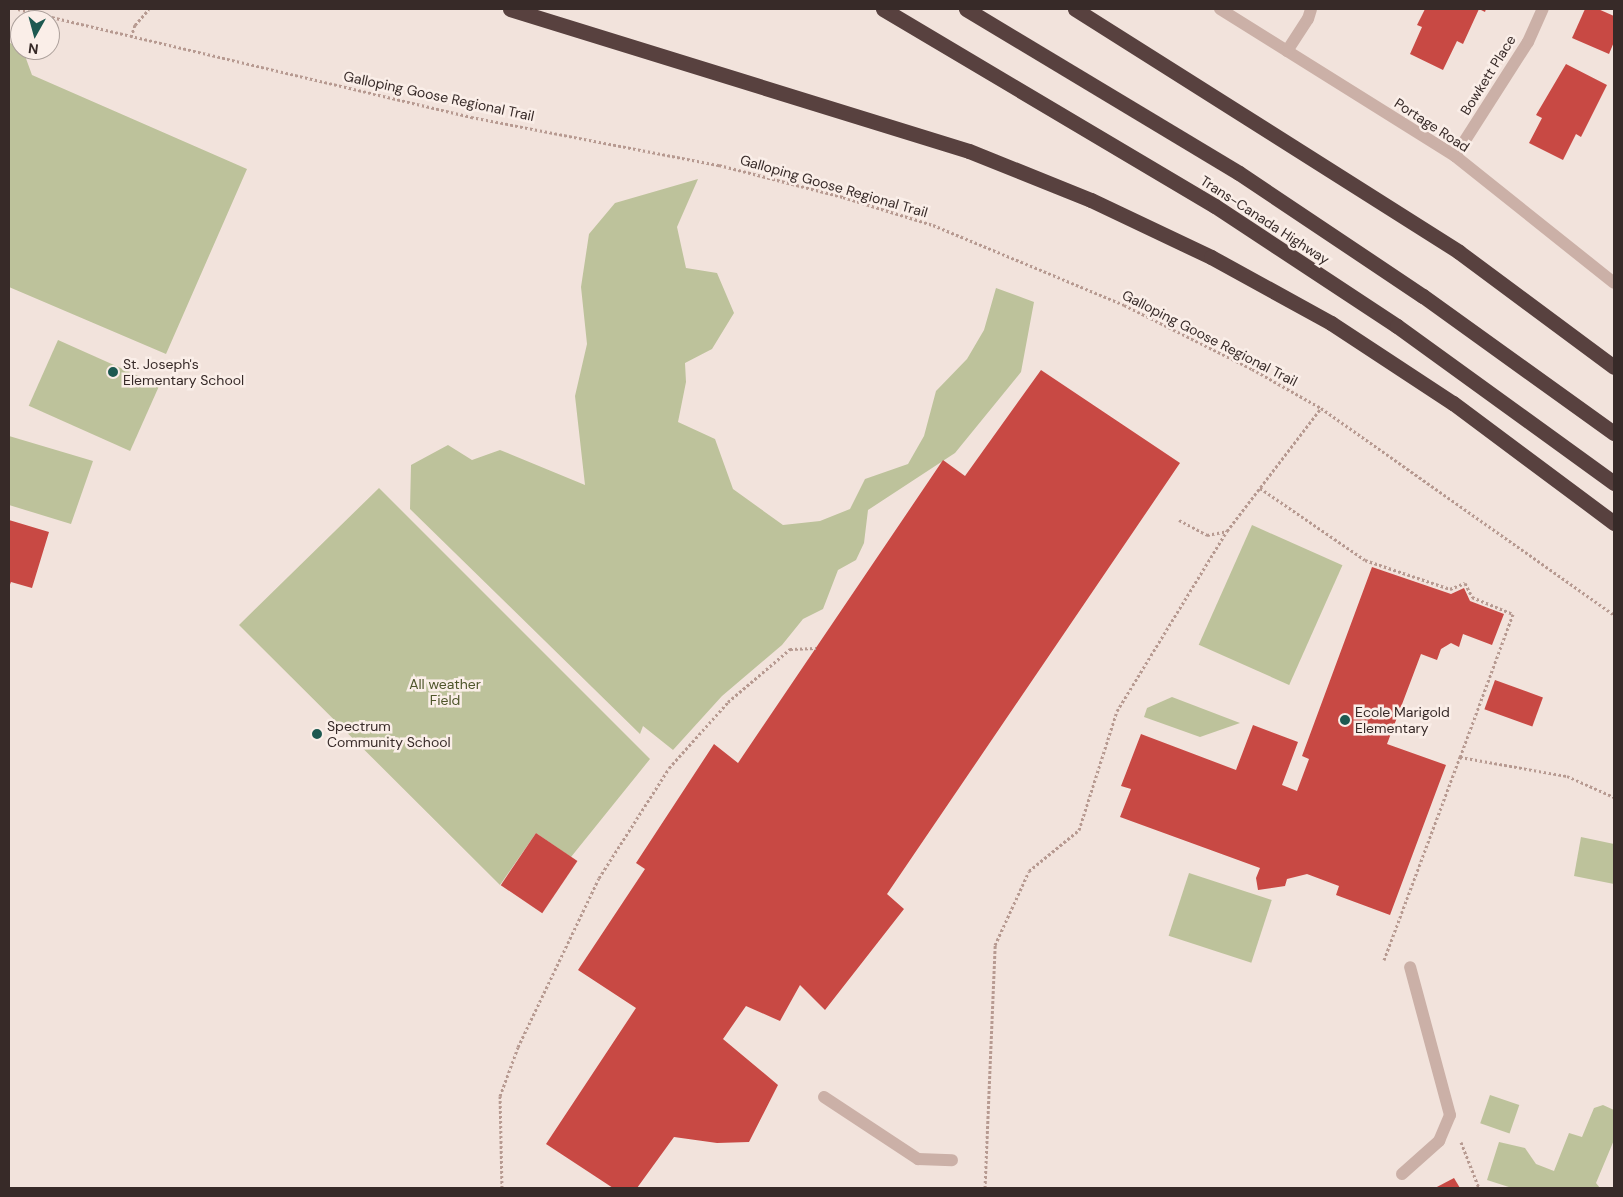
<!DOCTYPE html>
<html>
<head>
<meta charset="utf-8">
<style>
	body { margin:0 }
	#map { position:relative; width:1623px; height:1197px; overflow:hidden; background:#f2e3dc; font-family:"DM Sans",sans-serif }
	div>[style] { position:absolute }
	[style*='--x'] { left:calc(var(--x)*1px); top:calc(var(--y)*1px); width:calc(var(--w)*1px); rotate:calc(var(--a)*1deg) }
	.green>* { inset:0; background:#bdc29b; transform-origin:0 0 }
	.building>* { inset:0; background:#c84944; transform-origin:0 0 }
	.path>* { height:3px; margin-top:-1.5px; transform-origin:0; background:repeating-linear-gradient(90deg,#b79a91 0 2.5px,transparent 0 5px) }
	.minor>* { height:12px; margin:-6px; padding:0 6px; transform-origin:6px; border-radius:6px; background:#cbb0a7 }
	.highway>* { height:15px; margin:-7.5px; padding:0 7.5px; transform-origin:7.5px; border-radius:7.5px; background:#58413f }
	.dots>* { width:14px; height:14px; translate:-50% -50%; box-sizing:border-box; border:2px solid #faeee8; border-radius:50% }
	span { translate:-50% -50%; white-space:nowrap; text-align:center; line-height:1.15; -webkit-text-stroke:5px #faeee8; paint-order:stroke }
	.street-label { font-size:14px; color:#372a28 }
	.poi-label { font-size:14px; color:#372a28 }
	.left { translate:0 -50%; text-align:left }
	.park-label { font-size:14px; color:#4f562b }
	.frame { position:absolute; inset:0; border:10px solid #372a28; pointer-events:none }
	.north { position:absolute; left:10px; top:10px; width:50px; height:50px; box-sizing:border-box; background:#faeee8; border:1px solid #aca09b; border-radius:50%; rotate:187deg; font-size:14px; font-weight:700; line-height:20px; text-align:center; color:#372a28 }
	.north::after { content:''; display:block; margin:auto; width:18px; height:22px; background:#1d5951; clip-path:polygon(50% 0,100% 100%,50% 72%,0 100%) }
</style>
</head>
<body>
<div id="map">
	<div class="green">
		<i style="clip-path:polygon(9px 42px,24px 53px,32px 75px,247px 169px,166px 354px,9px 287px)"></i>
		<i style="clip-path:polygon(698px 179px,677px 227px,686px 268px,717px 273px,734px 313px,712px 349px,685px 363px,686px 382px,678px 422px,715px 439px,733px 489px,783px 525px,820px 521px,850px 509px,865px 479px,908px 464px,924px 436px,936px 391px,967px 359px,984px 330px,996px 288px,1034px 302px,1021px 372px,955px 453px,868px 510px,864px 543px,856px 560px,838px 570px,823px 609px,803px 619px,782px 645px,722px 696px,673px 750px,643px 726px,640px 734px,410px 509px,411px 465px,448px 445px,472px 460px,500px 450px,585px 485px,575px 396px,587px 344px,581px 287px,589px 234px,615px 203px)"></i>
		<i style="left:58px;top:340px;width:111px;height:72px;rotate:24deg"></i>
		<i style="clip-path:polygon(9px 436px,93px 461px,71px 524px,9px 505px)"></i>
		<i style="clip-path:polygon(379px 488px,650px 759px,571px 857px,536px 833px,500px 885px,239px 625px)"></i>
		<i style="left:1252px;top:525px;width:99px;height:131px;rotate:24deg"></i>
		<i style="clip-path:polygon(1172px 697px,1240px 723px,1200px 737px,1144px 717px,1147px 708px)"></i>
		<i style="clip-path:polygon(1581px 837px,1614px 844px,1614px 884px,1574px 876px)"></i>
		<i style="left:1189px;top:873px;width:87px;height:66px;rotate:18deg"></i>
		<i style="left:1490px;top:1095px;width:31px;height:30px;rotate:19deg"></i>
		<i style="clip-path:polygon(1603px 1105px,1614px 1110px,1614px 1140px,1596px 1183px,1600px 1188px,1512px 1188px,1487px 1180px,1499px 1142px,1525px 1148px,1536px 1164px,1554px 1171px,1569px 1133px,1582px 1137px,1594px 1108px)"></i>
	</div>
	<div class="building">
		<i style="clip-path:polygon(1425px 9px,1486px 9px,1485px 12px,1479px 9px,1463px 44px,1457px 41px,1443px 70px,1410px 54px,1422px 27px,1417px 25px)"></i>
		<i style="clip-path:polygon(1585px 9px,1598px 9px,1614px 16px,1614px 42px,1609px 54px,1572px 38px)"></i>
		<i style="clip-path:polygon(1566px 64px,1607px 85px,1581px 137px,1576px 134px,1563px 160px,1529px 143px,1542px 118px,1536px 115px)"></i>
		<i style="clip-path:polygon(1041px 370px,1180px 463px,887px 894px,904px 909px,825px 1010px,800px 985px,780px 1021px,746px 1006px,723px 1039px,778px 1085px,749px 1142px,717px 1143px,674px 1137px,637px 1188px,613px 1188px,546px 1144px,636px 1008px,578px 970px,645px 869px,636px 863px,714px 744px,738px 763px,943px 460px,965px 476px)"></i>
		<i style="clip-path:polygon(9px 520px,49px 532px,32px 588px,11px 582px,9px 587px)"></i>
		<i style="clip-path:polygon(1372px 567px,1451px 594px,1464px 588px,1470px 601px,1504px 614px,1492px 645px,1463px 634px,1459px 647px,1451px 643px,1441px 649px,1437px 660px,1421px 654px,1387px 744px,1446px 765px,1390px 915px,1336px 895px,1339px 886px,1307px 874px,1287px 879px,1285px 886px,1258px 890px,1256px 878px,1260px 868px,1120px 817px,1131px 789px,1121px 786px,1141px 734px,1236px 770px,1253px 725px,1298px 742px,1282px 785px,1297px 791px,1309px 759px,1302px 756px)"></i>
		<i style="left:1495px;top:680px;width:51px;height:31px;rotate:20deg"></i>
		<i style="left:536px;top:833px;width:50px;height:63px;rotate:34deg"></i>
		<i style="clip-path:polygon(1454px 1178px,1460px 1188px,1435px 1188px)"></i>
	</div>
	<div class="path">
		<i style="--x:18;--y:9;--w:466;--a:13.4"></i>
		<i style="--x:471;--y:117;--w:253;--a:11"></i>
		<i style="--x:719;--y:165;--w:128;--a:14.5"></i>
		<i style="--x:843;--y:197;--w:94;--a:17.3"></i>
		<i style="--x:933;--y:225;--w:207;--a:22.7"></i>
		<i style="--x:1124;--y:305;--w:143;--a:26.6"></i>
		<i style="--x:1252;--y:369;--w:79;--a:29.5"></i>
		<i style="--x:1321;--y:408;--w:359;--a:35.2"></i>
		<i style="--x:131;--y:37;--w:13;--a:-72"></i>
		<i style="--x:135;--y:25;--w:21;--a:-49"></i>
		<i style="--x:1260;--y:488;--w:127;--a:34.4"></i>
		<i style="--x:1365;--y:560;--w:90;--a:18.8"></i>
		<i style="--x:1450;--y:589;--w:16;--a:-22"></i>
		<i style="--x:1465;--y:583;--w:16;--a:63"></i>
		<i style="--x:1472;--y:597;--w:44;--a:22.5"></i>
		<i style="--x:1513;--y:614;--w:153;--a:110.3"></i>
		<i style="--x:1179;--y:520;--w:32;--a:28"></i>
		<i style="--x:1207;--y:535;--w:20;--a:-11"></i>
		<i style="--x:1227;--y:531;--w:155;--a:-52.6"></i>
		<i style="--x:1384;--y:960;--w:217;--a:-69.5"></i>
		<i style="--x:1460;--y:757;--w:109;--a:10.1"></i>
		<i style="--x:1567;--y:776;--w:51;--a:24.1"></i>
		<i style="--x:1461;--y:1142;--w:49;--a:68.6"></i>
		<i style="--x:502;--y:1188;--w:92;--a:-91.2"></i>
		<i style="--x:500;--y:1096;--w:52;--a:-69.8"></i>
		<i style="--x:518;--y:1047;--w:187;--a:-64.4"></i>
		<i style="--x:599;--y:878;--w:130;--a:-57.5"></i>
		<i style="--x:669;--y:768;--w:89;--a:-48.2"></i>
		<i style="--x:728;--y:702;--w:82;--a:-40.5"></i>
		<i style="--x:790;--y:649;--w:26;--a:-2"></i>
		<i style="--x:985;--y:1188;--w:243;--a:-87.6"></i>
		<i style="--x:995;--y:945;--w:81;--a:-65.3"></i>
		<i style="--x:1029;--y:871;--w:65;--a:-39.4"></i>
		<i style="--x:1079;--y:830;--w:125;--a:-72.3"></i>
		<i style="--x:1117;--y:711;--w:211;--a:-58.6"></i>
	</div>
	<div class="minor">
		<i style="--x:1220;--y:9;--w:277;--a:32"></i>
		<i style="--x:1455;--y:156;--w:203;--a:38.6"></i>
		<i style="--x:1287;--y:51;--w:38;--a:-57"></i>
		<i style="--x:1308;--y:19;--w:10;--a:-73"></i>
		<i style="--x:1455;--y:156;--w:135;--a:-57.4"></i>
		<i style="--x:1528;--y:42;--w:36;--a:-66"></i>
		<i style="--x:824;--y:1097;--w:113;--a:33.4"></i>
		<i style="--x:918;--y:1159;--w:34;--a:2"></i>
		<i style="--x:1402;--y:1174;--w:50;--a:-41.7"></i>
		<i style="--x:1439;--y:1141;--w:28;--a:-67"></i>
		<i style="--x:1450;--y:1115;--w:153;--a:-105.1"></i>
	</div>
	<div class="highway">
		<i style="--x:510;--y:9;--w:480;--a:17.2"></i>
		<i style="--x:969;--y:151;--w:131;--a:21.9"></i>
		<i style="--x:1091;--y:200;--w:133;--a:25.4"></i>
		<i style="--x:1211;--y:257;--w:137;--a:28.8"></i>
		<i style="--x:1331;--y:323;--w:146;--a:33.3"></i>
		<i style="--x:1453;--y:403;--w:201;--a:36.7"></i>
		<i style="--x:883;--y:9;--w:386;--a:30.7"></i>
		<i style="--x:1215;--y:206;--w:218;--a:33.4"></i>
		<i style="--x:1397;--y:326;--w:268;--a:35.9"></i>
		<i style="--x:966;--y:9;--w:318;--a:31"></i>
		<i style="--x:1239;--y:173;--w:221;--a:33.8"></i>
		<i style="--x:1423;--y:296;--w:235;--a:35.7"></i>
		<i style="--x:1075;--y:9;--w:454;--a:32.3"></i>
		<i style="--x:1459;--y:252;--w:193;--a:36.6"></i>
	</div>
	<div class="dots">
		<i style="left:113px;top:372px;background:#1d5951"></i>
		<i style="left:1345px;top:720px;background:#1d5951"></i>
		<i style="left:317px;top:734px;background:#1d5951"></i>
	</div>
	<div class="street-label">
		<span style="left:1488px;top:75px;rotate:-58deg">Bowkett Place</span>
		<span style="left:439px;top:96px;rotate:12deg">Galloping Goose Regional Trail</span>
		<span style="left:1432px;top:125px;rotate:33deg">Portage Road</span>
		<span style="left:834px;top:186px;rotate:16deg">Galloping Goose Regional Trail</span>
		<span style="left:1265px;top:220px;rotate:33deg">Trans-Canada Highway</span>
		<span style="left:1210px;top:338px;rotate:27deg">Galloping Goose Regional Trail</span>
	</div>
	<div class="poi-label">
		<span class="left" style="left:123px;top:372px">St. Joseph's<br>Elementary School</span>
		<span class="left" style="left:1355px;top:720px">Ecole Marigold<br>Elementary</span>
		<span class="left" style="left:327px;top:734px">Spectrum<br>Community School</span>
	</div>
	<div class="park-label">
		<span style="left:445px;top:692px">All weather<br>Field</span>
	</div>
	<div class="frame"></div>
	<div class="north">N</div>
</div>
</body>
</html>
